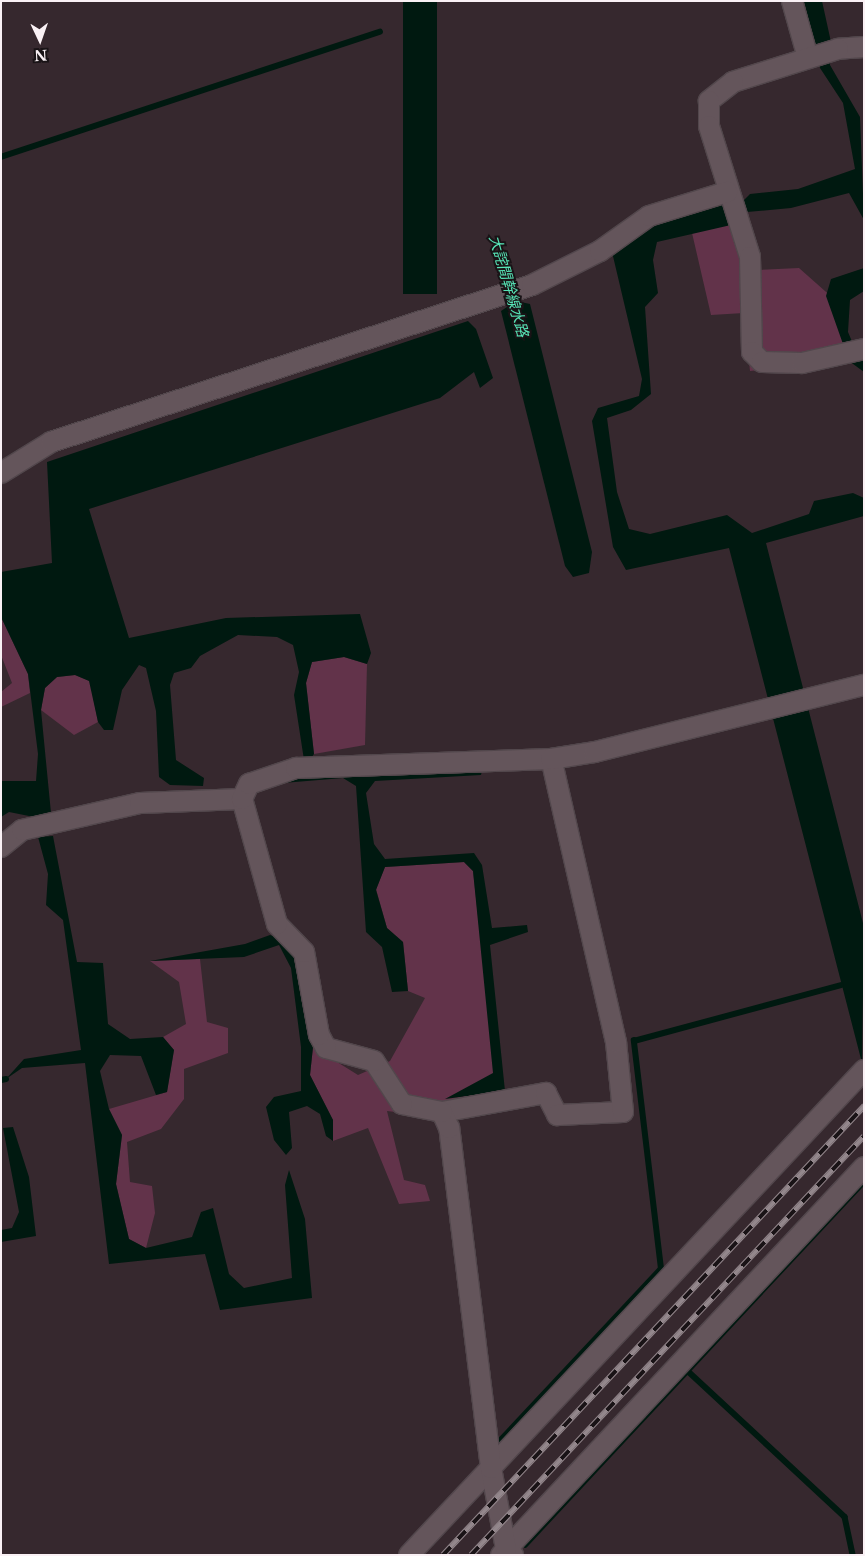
<!DOCTYPE html>
<html>
<head>
<meta charset="utf-8">
<style>
	body { margin:0 }
	#map { position:relative; width:865px; height:1556px; overflow:hidden; background:#36282e; font-family:"Libre Baskerville","Noto Sans JP",serif }
	div>[style] { position:absolute }
	[style*='--x'] { left:calc(var(--x)*1px); top:calc(var(--y)*1px); width:calc(var(--w)*1px); rotate:calc(var(--a)*1deg) }
	.green>* { inset:0; background:#62334a }
	.water>* { inset:0; background:#001910; transform-origin:0 0 }
	.stream>* { height:5.5px; margin:-2.75px; padding:0 2.75px; transform-origin:2.75px; border-radius:2.75px; background:#001910 }
	.roads { filter:drop-shadow(1px 0 #52474c) drop-shadow(-1px 0 #52474c) drop-shadow(0 1px #52474c) drop-shadow(0 -1px #52474c) }
	.minor>* { height:20px; margin:-10px; padding:0 10px; transform-origin:10px; border-radius:10px; background:#64555b }
	.rail>* { height:5.5px; margin-top:-2.75px; transform-origin:0; background:repeating-linear-gradient(90deg,#191316 0 11px,#93878c 0 22px); box-sizing:border-box; border-block:1px solid #93878c }
	span { translate:-50% -50%; white-space:nowrap; text-align:center; line-height:1.15; -webkit-text-stroke:4px #191316; paint-order:stroke }
	.water-label { font-size:15px; color:#57e4b6; font-style:italic }
	.frame { position:absolute; inset:0; border:2px solid #faf1f5; pointer-events:none }
	.north { position:absolute; left:15px; top:15px; width:50px; height:50px; -webkit-text-stroke:4px #191316; paint-order:stroke; rotate:177deg; font-size:14px; font-weight:700; line-height:20px; text-align:center; color:#faf1f5 }
	.north::after { content:''; display:block; margin:auto; width:18px; height:22px; background:#faf1f5; clip-path:polygon(50% 0,100% 100%,50% 72%,0 100%) }
</style>
</head>
<body>
<div id="map">
	<div class="green">
		<i style="clip-path:polygon(747px 206px,757px 270px,799px 268px,834px 299px,849px 361px,750px 371px,744px 313px,711px 315px,689px 220px)"></i>
		<i style="clip-path:polygon(1px 617px,28px 674px,30px 693px,1px 707px,1px 692px,12px 683px,1px 655px)"></i>
		<i style="clip-path:polygon(344px 657px,367px 664px,365px 745px,314px 754px,306px 683px,312px 662px)"></i>
		<i style="clip-path:polygon(75px 675px,90px 681px,98px 722px,74px 735px,41px 710px,45px 688px,57px 677px)"></i>
		<i style="clip-path:polygon(464px 862px,473px 871px,499px 1106px,454px 1119px,387px 1111px,404px 1180px,425px 1185px,430px 1201px,399px 1204px,368px 1128px,333px 1141px,333px 1120px,310px 1075px,313px 1047px,358px 1075px,390px 1061px,425px 998px,408px 991px,403px 942px,387px 928px,376px 889px,385px 867px)"></i>
		<i style="clip-path:polygon(200px 959px,207px 1022px,228px 1028px,228px 1053px,184px 1069px,184px 1099px,161px 1129px,127px 1142px,130px 1182px,152px 1186px,155px 1213px,146px 1248px,129px 1239px,116px 1184px,122px 1135px,109px 1109px,167px 1092px,174px 1050px,163px 1037px,186px 1024px,179px 982px,150px 961px)"></i>
	</div>
	<div class="water">
		<i style="left:403px;top:1px;width:34px;height:293px"></i>
		<i style="clip-path:polygon(804px 1px,822px 1px,831px 42px,830px 65px,860px 117px,864px 220px,849px 193px,791px 208px,747px 212px,734px 216px,731px 225px,657px 242px,653px 260px,658px 293px,645px 307px,651px 394px,631px 410px,607px 418px,617px 492px,629px 529px,650px 534px,727px 515px,752px 533px,809px 514px,814px 501px,853px 493px,864px 498px,864px 516px,766px 543px,864px 927px,862px 1063px,729px 548px,626px 570px,613px 547px,592px 421px,598px 408px,639px 396px,642px 379px,612px 252px,657px 221px,715px 204px,740px 204px,750px 194px,798px 189px,855px 169px,843px 103px,820px 68px)"></i>
		<i style="clip-path:polygon(864px 268px,864px 291px,850px 300px,848px 332px,859px 358px,864px 358px,864px 372px,849px 361px,826px 296px,831px 279px)"></i>
		<i style="clip-path:polygon(516px 301px,530px 304px,592px 552px,589px 573px,573px 577px,565px 566px,501px 311px)"></i>
		<i style="clip-path:polygon(468px 321px,476px 329px,493px 378px,480px 388px,474px 372px,440px 398px,89px 509px,129px 638px,226px 618px,360px 614px,371px 653px,367px 664px,344px 657px,312px 662px,306px 683px,314px 754px,309px 761px,304px 760px,294px 695px,299px 672px,293px 645px,277px 637px,238px 635px,200px 656px,191px 668px,174px 673px,170px 685px,176px 760px,204px 778px,203px 786px,170px 785px,159px 777px,156px 711px,146px 668px,139px 665px,122px 690px,113px 730px,104px 730px,98px 722px,89px 681px,75px 675px,57px 677px,45px 688px,41px 710px,51px 813px,39px 818px,9px 812px,1px 817px,1px 781px,36px 781px,38px 754px,28px 674px,1px 617px,1px 572px,52px 563px,47px 462px)"></i>
		<i style="clip-path:polygon(483px 766px,481px 775px,375px 781px,366px 793px,374px 844px,385px 859px,474px 853px,482px 865px,492px 928px,527px 925px,528px 932px,490px 945px,505px 1091px,445px 1099px,493px 1073px,473px 871px,464px 862px,385px 867px,376px 890px,387px 928px,403px 942px,408px 991px,392px 992px,382px 947px,366px 932px,356px 786px,343px 778px,271px 784px,312px 773px)"></i>
		<i style="clip-path:polygon(53px 836px,77px 962px,103px 963px,108px 1024px,130px 1039px,163px 1037px,174px 1050px,167px 1092px,156px 1095px,141px 1056px,110px 1055px,100px 1071px,109px 1109px,122px 1135px,116px 1184px,129px 1239px,146px 1248px,192px 1237px,201px 1212px,213px 1208px,229px 1274px,244px 1288px,292px 1278px,285px 1185px,289px 1170px,305px 1219px,312px 1298px,220px 1310px,205px 1254px,109px 1264px,85px 1063px,22px 1068px,6px 1079px,24px 1059px,81px 1050px,63px 920px,46px 905px,48px 874px,38px 837px)"></i>
		<i style="clip-path:polygon(270px 935px,288px 941px,298px 959px,313px 1047px,310px 1075px,333px 1120px,333px 1141px,326px 1136px,320px 1114px,307px 1106px,289px 1112px,292px 1148px,286px 1155px,274px 1140px,266px 1107px,274px 1097px,301px 1091px,301px 1047px,291px 968px,279px 945px,244px 957px,150px 961px,245px 944px)"></i>
		<i style="clip-path:polygon(13px 1127px,29px 1177px,36px 1236px,1px 1242px,1px 1230px,12px 1228px,19px 1212px,3px 1128px)"></i>
	</div>
	<div class="stream">
		<i style="--x:1;--y:157;--w:399;--a:-18.3"></i>
		<i style="--x:504;--y:269;--w:21;--a:71"></i>
		<i style="--x:1;--y:1080;--w:5;--a:-11"></i>
		<i style="--x:688;--y:1371;--w:214;--a:42.9"></i>
		<i style="--x:845;--y:1517;--w:39;--a:78"></i>
		<i style="--x:498;--y:1443;--w:238;--a:-46.9"></i>
		<i style="--x:661;--y:1269;--w:230;--a:-96.8"></i>
		<i style="--x:634;--y:1041;--w:214;--a:-15.1"></i>
		<i style="--x:525;--y:1545;--w:497;--a:-47"></i>
	</div>
	<div class="roads">
		<div class="minor">
			<i style="--x:792;--y:1;--w:59;--a:74.3"></i>
			<i style="--x:864;--y:47;--w:26;--a:176"></i>
			<i style="--x:838;--y:49;--w:110;--a:162.6"></i>
			<i style="--x:733;--y:82;--w:31;--a:142"></i>
			<i style="--x:709;--y:101;--w:25;--a:90"></i>
			<i style="--x:709;--y:126;--w:137;--a:72.6"></i>
			<i style="--x:750;--y:257;--w:95;--a:88.8"></i>
			<i style="--x:752;--y:352;--w:14;--a:45"></i>
			<i style="--x:762;--y:362;--w:40;--a:1.4"></i>
			<i style="--x:802;--y:363;--w:64;--a:-12.7"></i>
			<i style="--x:1;--y:473;--w:59;--a:-31.8"></i>
			<i style="--x:51;--y:442;--w:506;--a:-18.08"></i>
			<i style="--x:532;--y:285;--w:76;--a:-26.6"></i>
			<i style="--x:600;--y:251;--w:60;--a:-35.5"></i>
			<i style="--x:649;--y:216;--w:82;--a:-17.1"></i>
			<i style="--x:1;--y:847;--w:27;--a:-39"></i>
			<i style="--x:22;--y:830;--w:121;--a:-12.9"></i>
			<i style="--x:140;--y:803;--w:102;--a:-2.2"></i>
			<i style="--x:442;--y:1112;--w:106;--a:-10.4"></i>
			<i style="--x:546;--y:1093;--w:25;--a:63"></i>
			<i style="--x:557;--y:1115;--w:66;--a:-2.6"></i>
			<i style="--x:623;--y:1112;--w:70;--a:-95.7"></i>
			<i style="--x:616;--y:1042;--w:290;--a:-102.9"></i>
			<i style="--x:409;--y:1555;--w:665;--a:-46.83"></i>
			<i style="--x:501;--y:1555;--w:531;--a:-46.91"></i>
			<i style="--x:513;--y:1555;--w:9;--a:-139"></i>
			<i style="--x:506;--y:1549;--w:82;--a:-100.5"></i>
			<i style="--x:491;--y:1468;--w:343;--a:-97"></i>
			<i style="--x:449;--y:1128;--w:17;--a:-114"></i>
			<i style="--x:442;--y:1112;--w:41;--a:-168.7"></i>
			<i style="--x:402;--y:1104;--w:51;--a:-123.1"></i>
			<i style="--x:374;--y:1061;--w:50;--a:-164.8"></i>
			<i style="--x:326;--y:1048;--w:15;--a:-118"></i>
			<i style="--x:319;--y:1035;--w:84;--a:-100.2"></i>
			<i style="--x:304;--y:952;--w:39;--a:-134"></i>
			<i style="--x:277;--y:924;--w:130;--a:-105.6"></i>
			<i style="--x:242;--y:799;--w:17;--a:-65"></i>
			<i style="--x:249;--y:784;--w:50;--a:-18.8"></i>
			<i style="--x:296;--y:768;--w:255;--a:-2"></i>
			<i style="--x:551;--y:759;--w:45;--a:-9"></i>
			<i style="--x:595;--y:752;--w:277;--a:-14"></i>
		</div>
	</div>
	<div class="rail">
		<i style="--x:443;--y:1555;--w:616;--a:-46.84"></i>
		<i style="--x:471;--y:1555;--w:574;--a:-46.83"></i>
	</div>
	<div class="water-label">
		<span style="left:509px;top:286px;rotate:74deg">大詫間幹線水路</span>
	</div>
	<div class="frame"></div>
	<div class="north">N</div>
</div>
</body>
</html>
